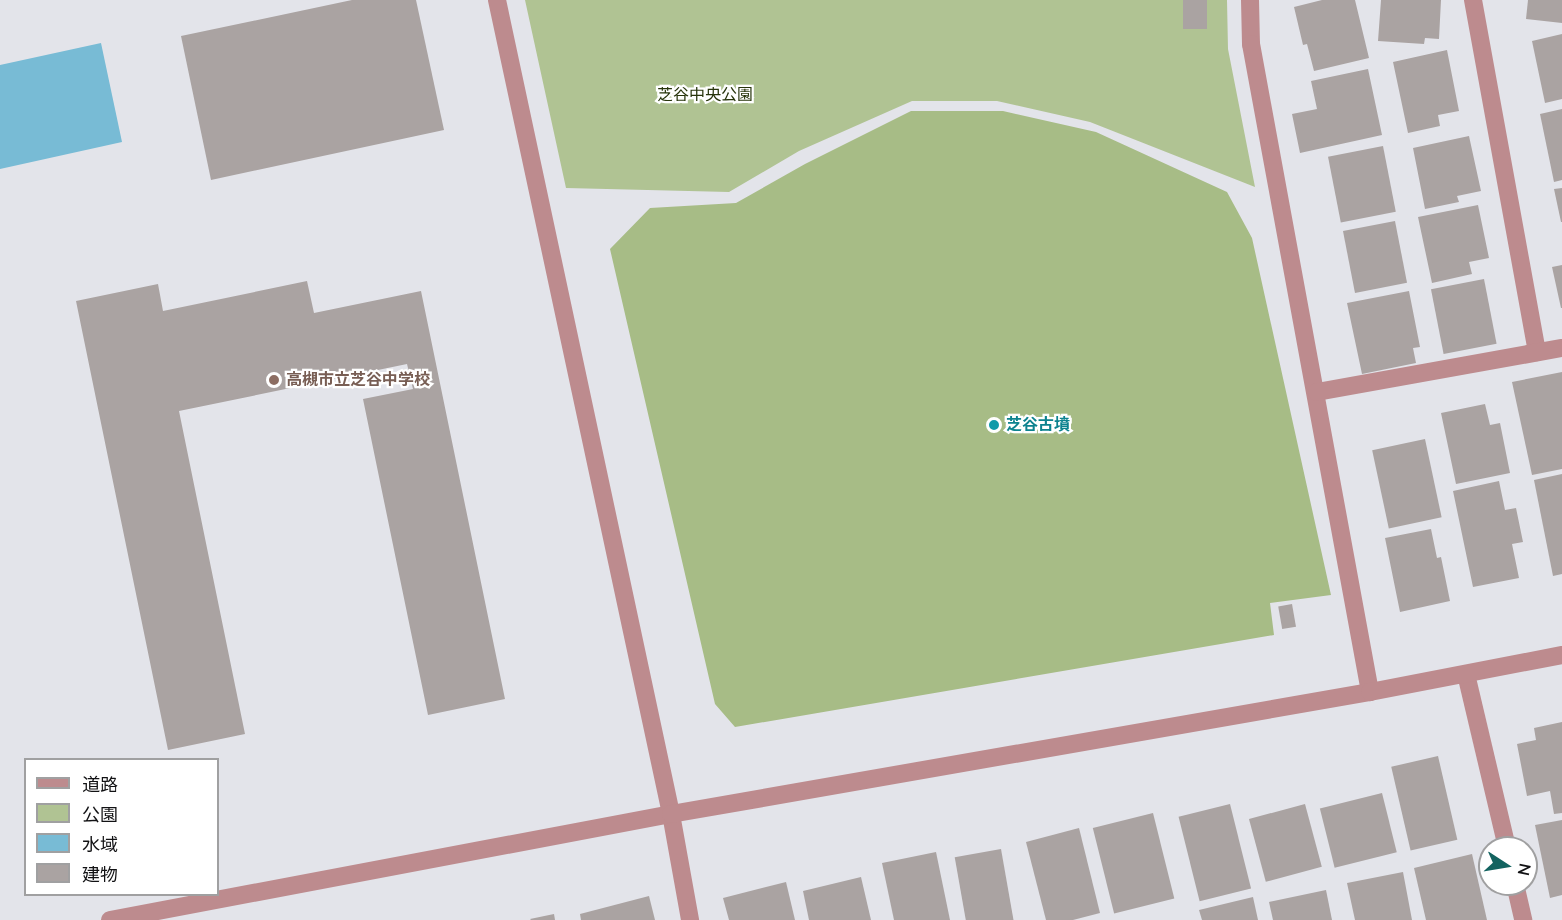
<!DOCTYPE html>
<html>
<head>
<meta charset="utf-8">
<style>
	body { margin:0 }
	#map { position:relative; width:1562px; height:920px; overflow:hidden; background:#e3e4ea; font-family:"Nunito Sans","Noto Sans JP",sans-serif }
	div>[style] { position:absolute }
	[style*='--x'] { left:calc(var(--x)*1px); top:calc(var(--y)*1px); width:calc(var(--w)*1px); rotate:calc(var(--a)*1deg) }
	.green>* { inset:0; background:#b0c393 }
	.forest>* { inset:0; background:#a7bc86 }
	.water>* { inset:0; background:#78bbd5 }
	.building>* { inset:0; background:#aaa3a2; transform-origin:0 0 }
	.minor>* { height:18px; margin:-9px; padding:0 9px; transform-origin:9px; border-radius:9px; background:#bd8b8e }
	.dots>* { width:16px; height:16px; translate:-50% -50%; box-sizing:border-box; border:3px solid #fff; border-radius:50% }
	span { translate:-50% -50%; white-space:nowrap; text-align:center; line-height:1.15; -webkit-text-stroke:4.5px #fff; paint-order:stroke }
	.park-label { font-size:16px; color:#27340b }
	.education-label { font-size:16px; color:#785e54; font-weight:700 }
	.left { translate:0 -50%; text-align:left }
	.culture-label { font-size:16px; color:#0d838f; font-weight:700 }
	.legend { position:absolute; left:24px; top:758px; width:195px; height:138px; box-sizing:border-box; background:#fff; border:2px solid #a0a0a1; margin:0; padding:8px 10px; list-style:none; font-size:18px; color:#121214 }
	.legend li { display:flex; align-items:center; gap:12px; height:30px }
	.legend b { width:30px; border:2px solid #a0a0a1 }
	.north { position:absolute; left:1478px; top:836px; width:60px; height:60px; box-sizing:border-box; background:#fff; border:2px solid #a0a0a1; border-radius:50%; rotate:102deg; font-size:16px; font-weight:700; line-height:24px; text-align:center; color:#121214 }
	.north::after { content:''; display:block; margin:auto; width:21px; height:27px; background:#136360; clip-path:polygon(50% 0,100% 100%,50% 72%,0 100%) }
</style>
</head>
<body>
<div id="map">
	<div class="green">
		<i style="clip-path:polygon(525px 0,1227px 0,1228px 49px,1255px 187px,1090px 122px,997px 101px,912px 101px,799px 151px,729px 192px,566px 188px)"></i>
	</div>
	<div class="forest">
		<i style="clip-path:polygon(911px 111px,1003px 111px,1096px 132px,1227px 192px,1252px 238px,1331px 595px,1270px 603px,1274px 635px,735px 727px,715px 704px,610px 249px,650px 208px,736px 203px,805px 164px)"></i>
	</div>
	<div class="water">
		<i style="clip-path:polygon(101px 43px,122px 142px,0 169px,0 65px)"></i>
	</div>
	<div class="building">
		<i style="clip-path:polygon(352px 0,416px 0,444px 130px,211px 180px,181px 36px)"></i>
		<i style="left:1183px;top:0;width:24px;height:29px"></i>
		<i style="clip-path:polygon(1322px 0,1355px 0,1369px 58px,1314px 71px,1307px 44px,1303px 45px,1294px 7px)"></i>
		<i style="clip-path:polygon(1381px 0,1441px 0,1439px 39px,1425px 38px,1424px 44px,1378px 41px)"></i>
		<i style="clip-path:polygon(1528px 0,1562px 0,1562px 23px,1526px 19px)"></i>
		<i style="clip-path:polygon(1562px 34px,1562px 99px,1545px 103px,1532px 41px)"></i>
		<i style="clip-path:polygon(1447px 50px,1459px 111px,1438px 115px,1440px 126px,1408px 133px,1393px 62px)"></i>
		<i style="clip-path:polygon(1368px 69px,1382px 135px,1300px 153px,1292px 114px,1317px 109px,1311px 81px)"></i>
		<i style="clip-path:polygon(1562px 109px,1562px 180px,1554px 182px,1540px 114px)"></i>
		<i style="clip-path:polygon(1469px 136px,1481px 191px,1457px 196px,1459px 202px,1425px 209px,1413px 148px)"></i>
		<i style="left:1383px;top:146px;width:67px;height:56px;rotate:79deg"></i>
		<i style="clip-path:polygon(1562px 188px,1562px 222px,1561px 222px,1554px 189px)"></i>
		<i style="clip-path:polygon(1478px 205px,1489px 258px,1469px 262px,1472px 274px,1432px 283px,1418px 217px)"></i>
		<i style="left:1395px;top:221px;width:63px;height:53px;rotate:79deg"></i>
		<i style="clip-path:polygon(1562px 265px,1562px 308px,1561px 308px,1552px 267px)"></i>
		<i style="left:1484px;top:279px;width:66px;height:54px;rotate:79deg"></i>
		<i style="clip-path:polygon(307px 281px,314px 313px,421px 291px,505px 699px,428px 715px,363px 399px,413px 389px,407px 364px,179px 411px,245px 734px,168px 750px,76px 301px,158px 284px,163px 311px)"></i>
		<i style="clip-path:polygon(1409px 291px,1420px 347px,1413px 348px,1416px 363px,1362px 374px,1347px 303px)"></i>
		<i style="clip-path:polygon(1562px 372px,1562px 469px,1532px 475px,1512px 382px)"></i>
		<i style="clip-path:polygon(1485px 404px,1490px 425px,1500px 423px,1510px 473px,1456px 484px,1441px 413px)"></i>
		<i style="left:1425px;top:439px;width:80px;height:54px;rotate:78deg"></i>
		<i style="clip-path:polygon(1562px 474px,1562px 574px,1553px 576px,1534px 480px)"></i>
		<i style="clip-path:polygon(1499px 481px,1505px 510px,1516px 508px,1523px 542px,1512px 544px,1519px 578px,1473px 587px,1453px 491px)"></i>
		<i style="clip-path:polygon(1431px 529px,1437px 558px,1441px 557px,1450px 601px,1400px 612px,1385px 538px)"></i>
		<i style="left:1292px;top:604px;width:23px;height:14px;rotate:80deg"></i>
		<i style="clip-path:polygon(1562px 722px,1562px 813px,1554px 814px,1550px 791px,1527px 796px,1517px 744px,1536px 740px,1534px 728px)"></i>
		<i style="left:1438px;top:756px;width:86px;height:48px;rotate:77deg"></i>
		<i style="left:1382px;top:793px;width:61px;height:64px;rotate:76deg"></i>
		<i style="left:1230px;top:804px;width:87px;height:53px;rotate:76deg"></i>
		<i style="left:1305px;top:804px;width:65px;height:58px;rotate:75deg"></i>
		<i style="left:1153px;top:813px;width:88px;height:62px;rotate:76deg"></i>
		<i style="clip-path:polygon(1562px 820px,1562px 895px,1550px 898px,1535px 825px)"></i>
		<i style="clip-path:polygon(1079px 828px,1100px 913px,1073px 920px,1046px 920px,1026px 842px)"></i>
		<i style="left:1001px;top:849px;width:72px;height:47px;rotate:80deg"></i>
		<i style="clip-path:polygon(936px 852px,950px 920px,894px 920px,882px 863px)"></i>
		<i style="clip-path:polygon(1472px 854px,1487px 920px,1426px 920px,1414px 868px)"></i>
		<i style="clip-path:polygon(1403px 872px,1412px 920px,1355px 920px,1347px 883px)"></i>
		<i style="clip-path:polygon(861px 877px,871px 920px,809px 920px,803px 891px)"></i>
		<i style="clip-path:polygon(786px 882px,795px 920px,729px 920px,723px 898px)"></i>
		<i style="clip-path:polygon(1326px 890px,1332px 920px,1273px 920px,1269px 902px)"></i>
		<i style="clip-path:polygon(649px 896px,655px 920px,581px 920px,580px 914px)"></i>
		<i style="clip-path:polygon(1253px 897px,1258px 920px,1202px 920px,1199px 910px)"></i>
		<i style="clip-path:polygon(554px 914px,555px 920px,531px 920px,530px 919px)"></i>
	</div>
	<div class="minor">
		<i style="--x:497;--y:0;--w:832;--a:77.93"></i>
		<i style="--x:671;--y:814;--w:108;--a:79.8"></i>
		<i style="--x:1250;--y:0;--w:44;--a:88.7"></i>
		<i style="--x:1251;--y:44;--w:659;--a:79.59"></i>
		<i style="--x:1473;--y:0;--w:358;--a:79.7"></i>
		<i style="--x:1317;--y:392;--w:249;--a:-10.2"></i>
		<i style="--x:1466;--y:674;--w:179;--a:76.7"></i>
		<i style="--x:1515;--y:884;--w:37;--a:77"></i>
		<i style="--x:110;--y:920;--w:571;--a:-10.7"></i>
		<i style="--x:671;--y:814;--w:710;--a:-9.9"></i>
		<i style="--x:1370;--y:692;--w:196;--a:-10.9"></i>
	</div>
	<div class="dots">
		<i style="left:274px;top:380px;background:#8d6e63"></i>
		<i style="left:994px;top:425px;background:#0f9aa8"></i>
	</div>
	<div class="park-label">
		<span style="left:705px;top:95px">芝谷中央公園</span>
	</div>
	<div class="education-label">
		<span class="left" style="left:286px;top:380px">高槻市立芝谷中学校</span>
	</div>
	<div class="culture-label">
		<span class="left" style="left:1006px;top:425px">芝谷古墳</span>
	</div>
	<ul class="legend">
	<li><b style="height:8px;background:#bd8b8e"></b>道路</li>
	<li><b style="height:16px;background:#b0c393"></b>公園</li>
	<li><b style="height:16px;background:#78bbd5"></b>水域</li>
	<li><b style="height:16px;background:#aaa3a2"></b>建物</li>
	</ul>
	<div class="north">N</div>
</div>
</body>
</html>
